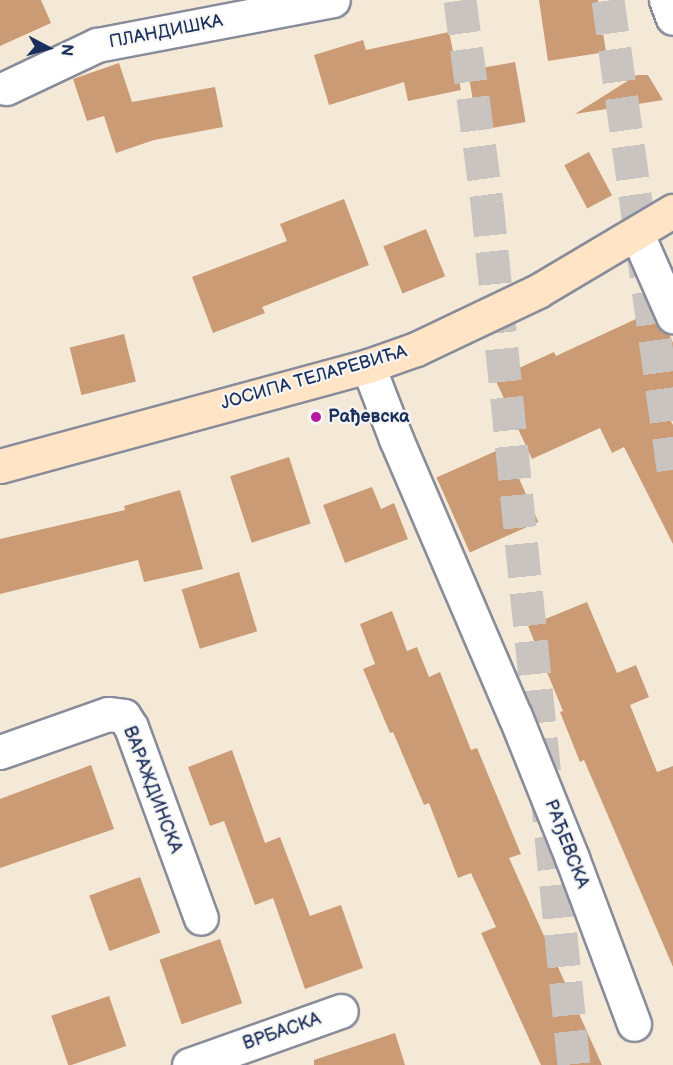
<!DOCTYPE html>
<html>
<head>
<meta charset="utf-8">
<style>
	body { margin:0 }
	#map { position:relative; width:673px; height:1065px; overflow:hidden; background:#f4e9d7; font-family:"Balsamiq Sans",sans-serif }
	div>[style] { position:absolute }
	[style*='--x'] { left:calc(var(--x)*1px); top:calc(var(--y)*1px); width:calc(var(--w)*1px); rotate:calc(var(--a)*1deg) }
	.building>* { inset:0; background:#ca9b75; transform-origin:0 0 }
	.highway-tunnel>* { height:33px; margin-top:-16.5px; transform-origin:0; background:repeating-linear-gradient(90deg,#c9c4bf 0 33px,transparent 0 49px) }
	.roads { filter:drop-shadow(2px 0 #888c9a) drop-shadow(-2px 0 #888c9a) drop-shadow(0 2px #888c9a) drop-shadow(0 -2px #888c9a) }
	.street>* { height:33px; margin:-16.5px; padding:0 16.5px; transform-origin:16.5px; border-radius:16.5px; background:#fff }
	.secondary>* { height:33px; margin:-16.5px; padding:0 16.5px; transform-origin:16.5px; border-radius:16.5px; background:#ffe4c6 }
	.dots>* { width:16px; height:16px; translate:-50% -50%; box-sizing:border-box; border:3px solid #f6f6f2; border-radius:50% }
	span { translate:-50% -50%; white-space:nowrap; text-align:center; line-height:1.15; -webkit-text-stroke:4.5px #f6f6f2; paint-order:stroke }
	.street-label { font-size:18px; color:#1b2f5e }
	.poi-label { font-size:18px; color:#1b2f5e; font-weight:700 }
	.left { translate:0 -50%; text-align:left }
	.north { position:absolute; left:18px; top:18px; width:60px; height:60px; -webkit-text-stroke:4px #f6f6f2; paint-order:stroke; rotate:96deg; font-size:16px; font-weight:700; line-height:24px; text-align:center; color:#1b2f5e }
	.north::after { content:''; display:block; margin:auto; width:21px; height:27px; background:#1b2f5e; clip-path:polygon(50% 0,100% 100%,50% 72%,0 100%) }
</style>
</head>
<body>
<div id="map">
	<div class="building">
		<i style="clip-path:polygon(0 0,41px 0,51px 23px,0 46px)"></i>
		<i style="clip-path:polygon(539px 0,598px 0,606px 52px,548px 61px)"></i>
		<i style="clip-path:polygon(449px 32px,461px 90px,408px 101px,404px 82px,329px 105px,314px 55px,363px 40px,366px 50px)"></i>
		<i style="left:515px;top:62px;width:61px;height:48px;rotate:80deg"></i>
		<i style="clip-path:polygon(119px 63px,132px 102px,215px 87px,223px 127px,154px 140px,116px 153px,104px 116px,87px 121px,73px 79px)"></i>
		<i style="clip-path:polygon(637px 75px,648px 75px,663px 100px,575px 114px)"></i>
		<i style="left:589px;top:152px;width:49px;height:28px;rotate:62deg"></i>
		<i style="clip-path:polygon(344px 199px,369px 265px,262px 307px,265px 313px,213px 333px,192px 277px,287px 241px,280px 224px)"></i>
		<i style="left:426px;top:229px;width:51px;height:46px;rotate:68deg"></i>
		<i style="clip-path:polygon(651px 312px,656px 324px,669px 334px,673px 343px,673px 402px,663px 407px,673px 425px,673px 544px,624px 447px,612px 453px,600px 428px,532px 459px,495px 379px,554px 352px,556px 356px)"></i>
		<i style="left:124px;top:334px;width:49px;height:56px;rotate:76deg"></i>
		<i style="left:505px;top:447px;width:82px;height:75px;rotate:66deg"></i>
		<i style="left:289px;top:457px;width:70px;height:62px;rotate:72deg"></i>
		<i style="clip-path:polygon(372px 487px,381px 509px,394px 503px,408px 539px,345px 563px,323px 505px)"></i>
		<i style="clip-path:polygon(180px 490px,203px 569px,144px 582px,138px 560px,0 594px,0 539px,125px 510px,124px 506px)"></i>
		<i style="left:239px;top:572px;width:62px;height:60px;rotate:73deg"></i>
		<i style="clip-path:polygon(587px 602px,617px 673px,636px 665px,649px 697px,630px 705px,657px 772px,673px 766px,673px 967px,584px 760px,580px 762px,560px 712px,563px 711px,528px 626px)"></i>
		<i style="clip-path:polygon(392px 611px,407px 651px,417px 647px,429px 677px,440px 672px,471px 750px,477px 748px,521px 854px,509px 858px,602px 1065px,541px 1065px,481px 933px,496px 927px,471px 873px,458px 878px,429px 803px,424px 805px,393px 732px,390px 733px,363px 669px,375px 664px,360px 624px)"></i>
		<i style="clip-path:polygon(232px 750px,265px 843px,280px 837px,310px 916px,341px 905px,363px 968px,305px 989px,273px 898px,255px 905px,224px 821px,210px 826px,188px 767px)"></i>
		<i style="clip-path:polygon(91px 765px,114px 829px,0 868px,0 799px)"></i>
		<i style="left:140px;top:877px;width:59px;height:54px;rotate:70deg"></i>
		<i style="left:220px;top:939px;width:68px;height:64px;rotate:71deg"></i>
		<i style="left:109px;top:996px;width:53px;height:61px;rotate:71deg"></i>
		<i style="clip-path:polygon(395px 1033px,405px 1065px,314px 1065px,314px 1060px)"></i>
	</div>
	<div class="highway-tunnel">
		<i style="--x:460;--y:0;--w:204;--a:82.4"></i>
		<i style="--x:487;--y:202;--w:867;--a:84.24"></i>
		<i style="--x:608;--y:0;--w:474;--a:82.1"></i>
	</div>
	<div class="roads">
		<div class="street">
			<i style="--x:666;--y:0;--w:19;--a:69"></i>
			<i style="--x:6;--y:88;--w:101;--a:-25.3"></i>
			<i style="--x:97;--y:45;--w:240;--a:-10.8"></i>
			<i style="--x:637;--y:234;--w:90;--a:66.3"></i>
			<i style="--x:368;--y:366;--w:78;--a:69"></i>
			<i style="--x:396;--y:439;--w:301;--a:66.8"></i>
			<i style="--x:515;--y:716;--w:153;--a:68.1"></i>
			<i style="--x:572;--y:858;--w:177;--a:69.5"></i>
			<i style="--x:0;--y:752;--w:114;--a:-19.4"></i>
			<i style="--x:108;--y:714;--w:16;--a:7"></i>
			<i style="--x:124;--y:716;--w:13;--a:58"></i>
			<i style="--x:131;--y:727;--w:203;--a:69.9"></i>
			<i style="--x:189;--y:1065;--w:161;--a:-19.6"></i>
		</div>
		<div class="secondary">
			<i style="--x:0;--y:466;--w:381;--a:-15.2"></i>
			<i style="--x:368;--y:366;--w:51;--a:-19.5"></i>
			<i style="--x:416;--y:349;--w:135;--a:-25.4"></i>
			<i style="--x:538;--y:291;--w:157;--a:-30.7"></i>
		</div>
	</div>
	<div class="dots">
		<i style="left:316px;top:417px;background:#b5179e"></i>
	</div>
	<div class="street-label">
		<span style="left:166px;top:32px;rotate:-11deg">ПЛАНДИШКА</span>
		<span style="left:314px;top:378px;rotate:-16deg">ЈОСИПА ТЕЛАРЕВИЋА</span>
		<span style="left:152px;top:790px;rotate:69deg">ВАРАЖДИНСКА</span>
		<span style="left:566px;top:844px;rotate:69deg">РАЂЕВСКА</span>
		<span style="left:282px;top:1032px;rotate:-19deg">ВРБАСКА</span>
	</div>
	<div class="poi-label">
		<span class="left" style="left:328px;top:417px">Рађевска</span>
	</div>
	<div class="north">N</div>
</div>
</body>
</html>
